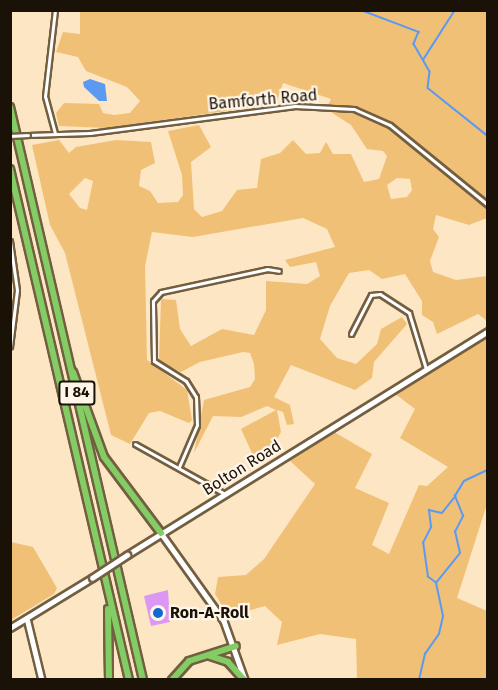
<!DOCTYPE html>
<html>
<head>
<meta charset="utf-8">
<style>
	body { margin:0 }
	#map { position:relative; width:498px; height:690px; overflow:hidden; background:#fde6c4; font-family:"Fira Sans",sans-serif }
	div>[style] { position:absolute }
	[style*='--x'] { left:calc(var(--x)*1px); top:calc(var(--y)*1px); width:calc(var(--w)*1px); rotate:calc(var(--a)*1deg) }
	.green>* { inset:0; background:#f0c076 }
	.water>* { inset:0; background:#5c9af1 }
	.stream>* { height:1.5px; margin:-0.75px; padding:0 0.75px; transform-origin:0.75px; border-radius:0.75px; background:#5c9af1 }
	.building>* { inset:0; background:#db97f3 }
	.roads { filter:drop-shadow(2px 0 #725e40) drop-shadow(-2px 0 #725e40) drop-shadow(0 2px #725e40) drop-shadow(0 -2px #725e40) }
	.street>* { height:3px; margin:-1.5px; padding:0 1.5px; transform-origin:1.5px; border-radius:1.5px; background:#fff }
	.secondary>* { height:4.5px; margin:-2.25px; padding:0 2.25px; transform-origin:2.25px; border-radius:2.25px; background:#fff }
	.highway>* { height:6px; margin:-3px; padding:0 3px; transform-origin:3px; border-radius:3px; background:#84cd65 }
	.bridges { filter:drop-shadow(2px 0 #725e40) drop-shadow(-2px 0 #725e40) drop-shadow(0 2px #725e40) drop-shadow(0 -2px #725e40) }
	.street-bridge>* { height:3px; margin:-1.5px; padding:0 1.5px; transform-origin:1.5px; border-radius:1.5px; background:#fff }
	.secondary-bridge>* { height:4.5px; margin:-2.25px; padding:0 2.25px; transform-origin:2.25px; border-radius:2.25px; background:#fff }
	.dots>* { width:16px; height:16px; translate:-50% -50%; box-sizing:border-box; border:3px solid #fff5e8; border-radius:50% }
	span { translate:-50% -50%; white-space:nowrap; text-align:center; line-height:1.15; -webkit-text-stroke:4.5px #fff5e8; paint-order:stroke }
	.shield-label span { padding:2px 4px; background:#fff5e8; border:2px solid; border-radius:4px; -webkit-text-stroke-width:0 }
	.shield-label { font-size:15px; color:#1a1207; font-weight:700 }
	.street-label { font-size:16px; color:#1a1207 }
	.poi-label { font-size:16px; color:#1a1207; font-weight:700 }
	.left { translate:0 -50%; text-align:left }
	.frame { position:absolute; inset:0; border:12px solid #1a1207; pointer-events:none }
</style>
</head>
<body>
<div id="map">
	<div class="green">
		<i style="clip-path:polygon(evenodd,80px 11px,487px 11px,487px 218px,469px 225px,436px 215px,433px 229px,439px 237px,430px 261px,433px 272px,456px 280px,487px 276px,487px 321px,478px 314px,437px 334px,433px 322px,422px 315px,422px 301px,405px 274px,382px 279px,369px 270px,349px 273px,330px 306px,320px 339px,337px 358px,356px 364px,377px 344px,381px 329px,402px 317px,407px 324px,374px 362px,372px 378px,355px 390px,291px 365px,274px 397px,290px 405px,294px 424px,287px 425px,283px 412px,277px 410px,281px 432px,268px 454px,256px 462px,241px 429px,276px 410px,267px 406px,241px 417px,213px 416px,194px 453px,204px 400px,250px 387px,255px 379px,254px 364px,250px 353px,243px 352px,200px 362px,181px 372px,159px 361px,161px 299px,176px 300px,180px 329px,191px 346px,222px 329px,254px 335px,266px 310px,266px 281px,307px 284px,320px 276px,316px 262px,290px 267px,285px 260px,335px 247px,327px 229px,303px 218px,193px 237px,152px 232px,145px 266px,147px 360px,187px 390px,192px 420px,189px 423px,160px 411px,149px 413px,130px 444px,111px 435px,65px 253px,50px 225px,32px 145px,59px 140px,69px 153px,76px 147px,116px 140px,151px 142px,155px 163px,141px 170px,139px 186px,150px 191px,158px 203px,178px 202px,183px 195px,182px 175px,168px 131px,199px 125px,211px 147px,191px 162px,194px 209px,202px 217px,222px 211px,237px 190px,257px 188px,261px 159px,280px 153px,293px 140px,306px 154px,320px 153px,326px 142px,333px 154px,351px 154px,364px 182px,379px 179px,387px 156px,383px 151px,367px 149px,351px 125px,326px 109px,331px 99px,283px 83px,276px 104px,107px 128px,59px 126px,56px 113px,64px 103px,99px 104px,103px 113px,114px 115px,130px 113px,140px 101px,127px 87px,86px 71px,78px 57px,56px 52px,63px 32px,80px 34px,80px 11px,85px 178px,93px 181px,87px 210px,80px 208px,69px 194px,85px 178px,80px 11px,397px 178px,410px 179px,412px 190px,407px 197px,391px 199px,387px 185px,397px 178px)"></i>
		<i style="clip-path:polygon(487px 336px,487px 504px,457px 598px,487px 611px,487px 679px,357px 679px,356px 639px,320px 634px,277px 645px,282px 622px,265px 606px,240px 613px,225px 610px,215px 594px,218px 577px,246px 575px,264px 559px,315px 484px,289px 460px,334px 432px,372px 454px,355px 488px,389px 503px,372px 545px,389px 554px,419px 485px,427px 486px,448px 467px,400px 438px,415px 409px,394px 393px)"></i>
		<i style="clip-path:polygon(11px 542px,33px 547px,57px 588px,54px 594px,11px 620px)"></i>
	</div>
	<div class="water">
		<i style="clip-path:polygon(90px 79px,105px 84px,107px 101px,99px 101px,84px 87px,83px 82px)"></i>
	</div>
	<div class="stream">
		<i style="--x:361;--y:10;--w:62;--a:20.8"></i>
		<i style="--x:419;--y:32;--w:13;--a:113"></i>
		<i style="--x:414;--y:44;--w:32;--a:60"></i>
		<i style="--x:430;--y:72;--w:16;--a:97"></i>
		<i style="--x:428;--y:88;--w:77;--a:38.7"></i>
		<i style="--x:423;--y:60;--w:59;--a:-57.4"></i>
		<i style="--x:436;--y:583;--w:10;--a:-143"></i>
		<i style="--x:428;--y:577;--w:34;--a:-98"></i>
		<i style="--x:423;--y:543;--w:18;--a:-63"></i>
		<i style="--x:431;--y:527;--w:17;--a:-97"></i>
		<i style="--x:429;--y:510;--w:13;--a:13"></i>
		<i style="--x:442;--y:513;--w:21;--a:-51"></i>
		<i style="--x:419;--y:680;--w:27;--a:-77"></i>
		<i style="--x:425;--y:654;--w:24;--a:-55"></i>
		<i style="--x:439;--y:634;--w:18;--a:-77"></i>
		<i style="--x:443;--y:616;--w:34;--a:-102"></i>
		<i style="--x:436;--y:583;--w:38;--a:-51"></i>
		<i style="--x:460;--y:553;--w:22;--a:-103"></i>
		<i style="--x:455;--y:532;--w:18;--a:-63"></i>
		<i style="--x:463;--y:516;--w:22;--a:-112"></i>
		<i style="--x:455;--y:496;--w:17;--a:-59"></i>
		<i style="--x:464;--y:481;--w:26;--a:-25"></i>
	</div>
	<div class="building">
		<i style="clip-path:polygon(168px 590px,170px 622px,151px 626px,144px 596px)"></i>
	</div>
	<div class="roads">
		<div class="street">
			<i style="--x:55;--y:10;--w:87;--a:96.6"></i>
			<i style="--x:45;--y:96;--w:39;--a:75"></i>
			<i style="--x:28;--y:135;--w:62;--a:-1.8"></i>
			<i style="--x:90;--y:133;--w:207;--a:-7.5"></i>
			<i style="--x:295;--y:106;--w:59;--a:2.9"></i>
			<i style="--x:354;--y:109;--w:39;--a:24"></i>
			<i style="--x:390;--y:125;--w:127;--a:39.2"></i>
			<i style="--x:10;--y:241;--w:49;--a:81.9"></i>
			<i style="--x:17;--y:290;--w:57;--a:97"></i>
			<i style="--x:351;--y:334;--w:44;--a:-62.9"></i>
			<i style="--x:371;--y:295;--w:9;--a:-6"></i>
			<i style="--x:380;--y:294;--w:35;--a:33"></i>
			<i style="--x:409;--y:313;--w:59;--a:73.1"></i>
			<i style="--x:135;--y:444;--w:101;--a:29.1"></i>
			<i style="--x:179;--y:467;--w:46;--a:-66.8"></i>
			<i style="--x:197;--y:425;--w:28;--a:-92"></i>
			<i style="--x:196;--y:397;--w:19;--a:-122"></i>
			<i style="--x:186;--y:381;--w:38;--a:-148"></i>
			<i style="--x:154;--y:361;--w:60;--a:-91"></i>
			<i style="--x:153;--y:301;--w:12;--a:-48"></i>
			<i style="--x:161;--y:292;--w:108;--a:-12.2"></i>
			<i style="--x:267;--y:269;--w:12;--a:9"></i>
		</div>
		<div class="secondary">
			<i style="--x:161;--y:533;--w:108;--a:54.4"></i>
			<i style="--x:224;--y:621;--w:63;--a:70.4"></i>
			<i style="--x:127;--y:555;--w:425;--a:-31.8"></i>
			<i style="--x:27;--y:618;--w:64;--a:76.4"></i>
			<i style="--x:10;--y:628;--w:96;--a:-31.4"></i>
		</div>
		<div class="highway">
			<i style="--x:10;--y:107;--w:588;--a:76.93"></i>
			<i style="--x:10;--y:169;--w:525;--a:76.89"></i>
			<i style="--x:73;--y:372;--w:90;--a:70"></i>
			<i style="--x:104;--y:457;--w:95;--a:53.1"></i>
			<i style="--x:108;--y:609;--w:71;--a:89.2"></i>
			<i style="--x:210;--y:656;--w:19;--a:18"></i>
			<i style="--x:228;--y:662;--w:24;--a:48"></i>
			<i style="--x:172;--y:680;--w:25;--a:-48"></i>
			<i style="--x:189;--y:661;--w:49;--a:-17.7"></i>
		</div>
	</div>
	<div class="bridges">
		<div class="street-bridge">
			<i style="--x:10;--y:136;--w:18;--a:-3"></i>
		</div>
		<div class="secondary-bridge">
			<i style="--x:92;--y:578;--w:42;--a:-33.3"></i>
		</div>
	</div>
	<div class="dots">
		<i style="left:158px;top:613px;background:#1169d2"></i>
	</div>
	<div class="shield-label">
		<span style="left:77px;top:393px">I 84</span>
	</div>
	<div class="street-label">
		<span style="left:263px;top:100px;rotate:-5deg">Bamforth Road</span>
		<span style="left:242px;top:468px;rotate:-32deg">Bolton Road</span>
	</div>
	<div class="poi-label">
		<span class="left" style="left:170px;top:613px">Ron-A-Roll</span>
	</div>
	<div class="frame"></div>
</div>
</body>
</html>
